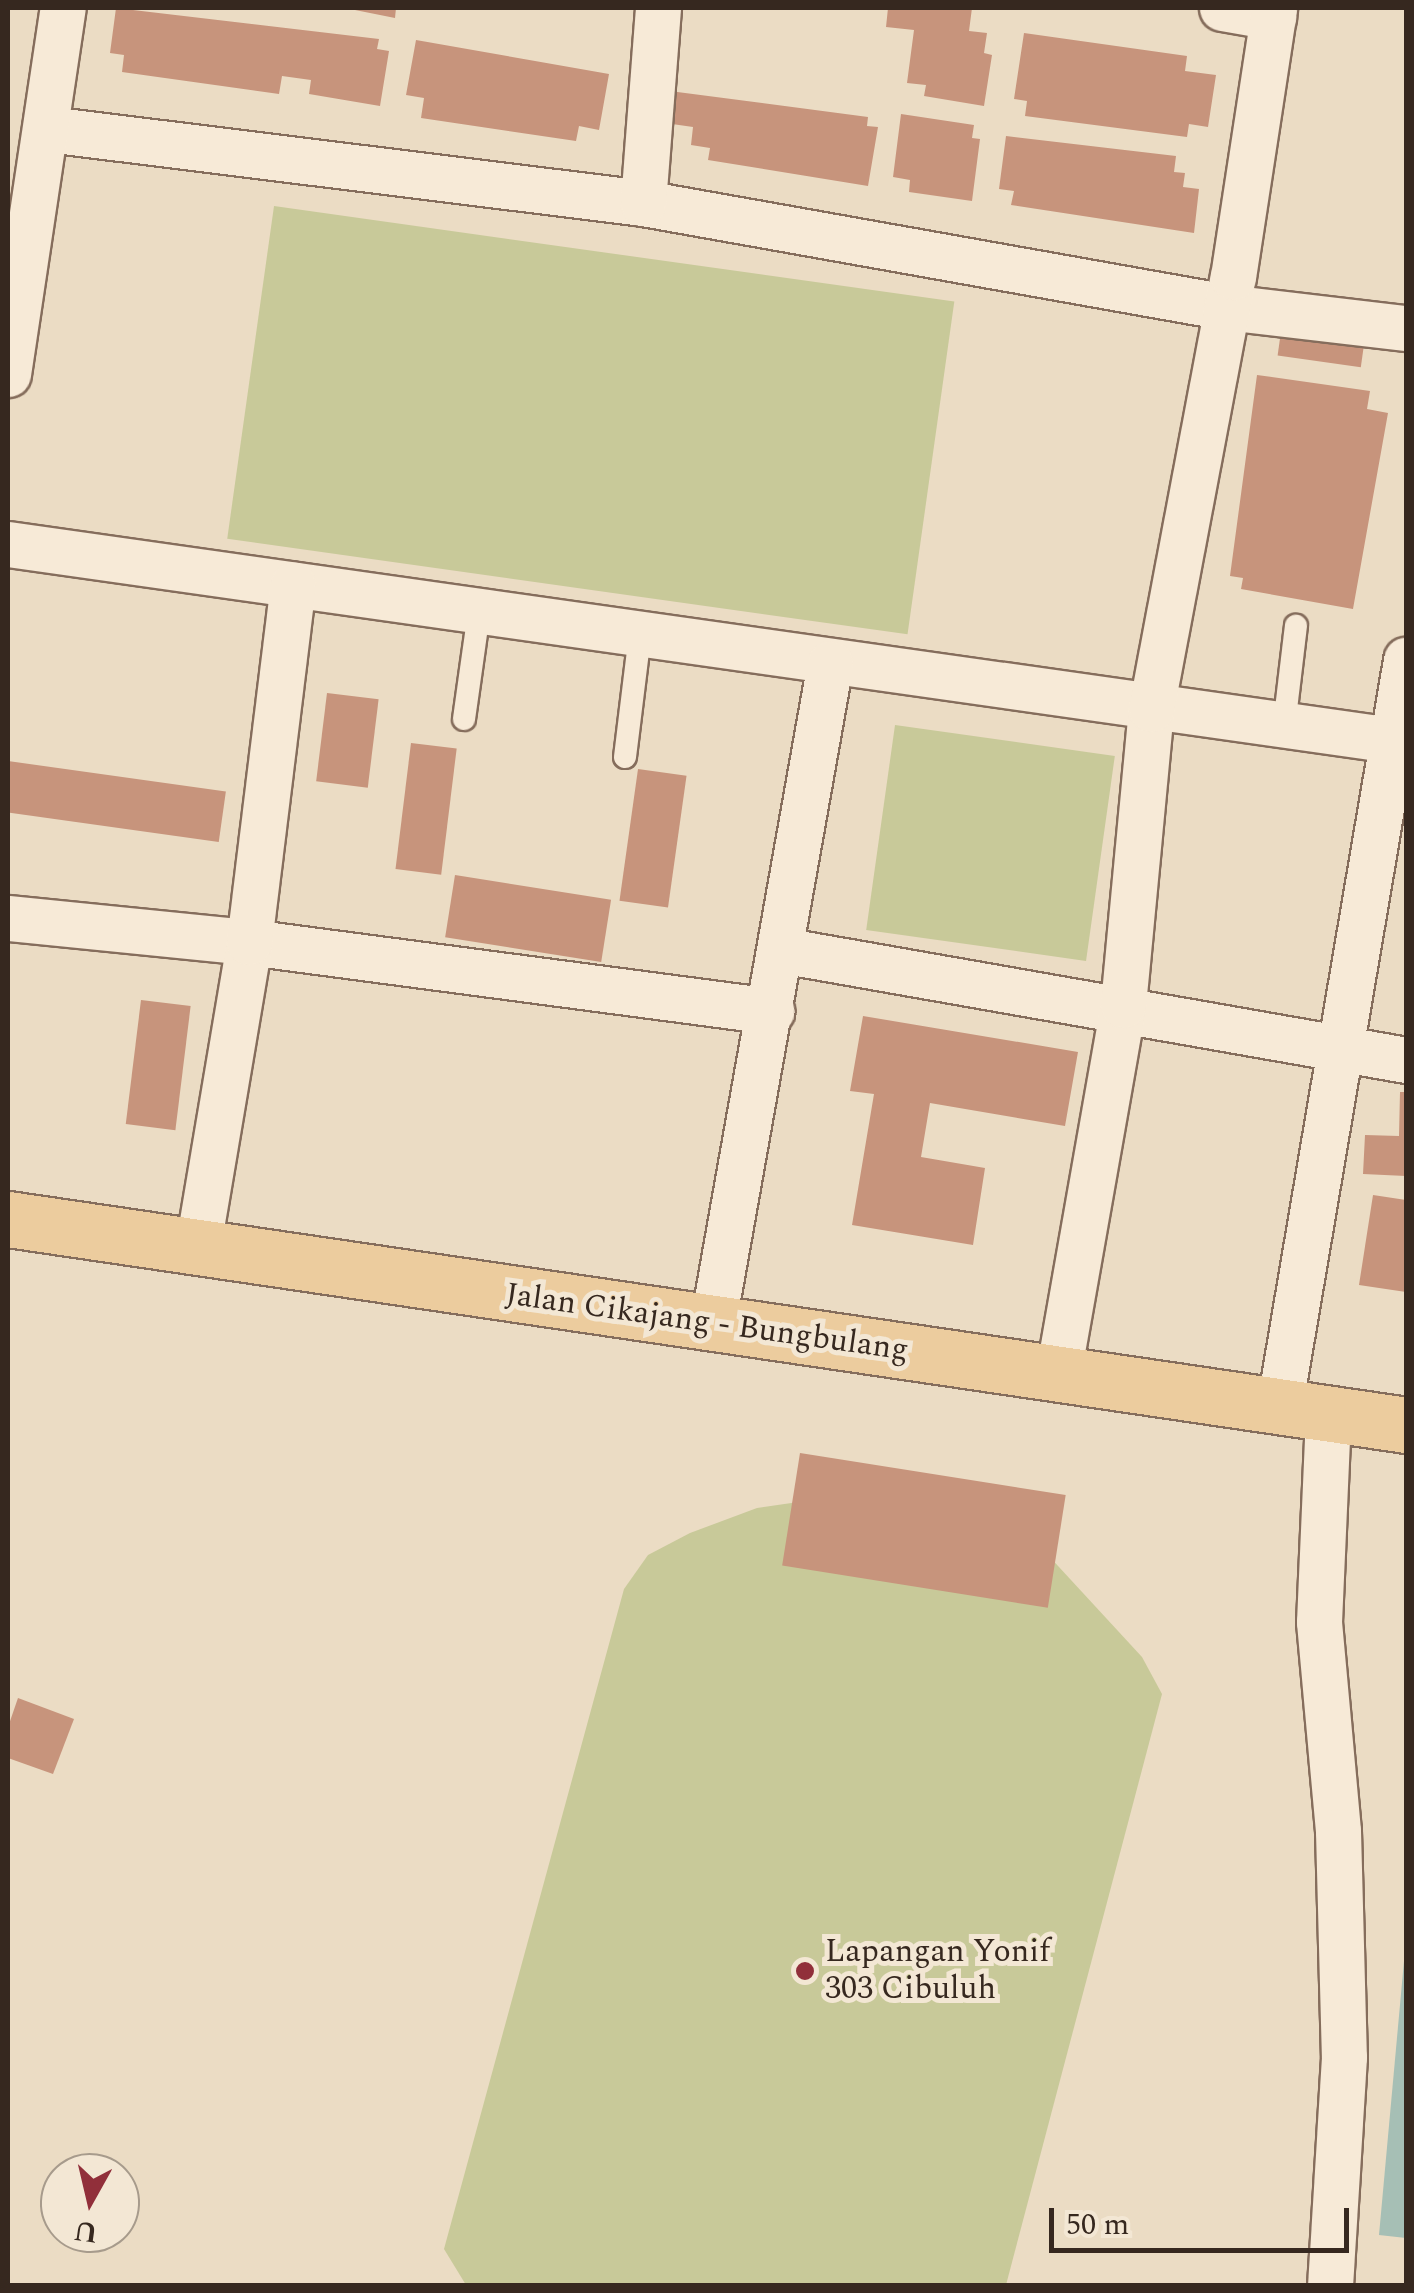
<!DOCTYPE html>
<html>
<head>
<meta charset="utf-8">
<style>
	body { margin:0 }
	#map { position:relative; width:1414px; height:2293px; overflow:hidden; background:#ebdcc4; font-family:Spectral,serif }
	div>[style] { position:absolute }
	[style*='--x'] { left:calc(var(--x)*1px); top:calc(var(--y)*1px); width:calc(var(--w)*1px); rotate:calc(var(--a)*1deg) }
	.green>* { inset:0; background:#c8c999; transform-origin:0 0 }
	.water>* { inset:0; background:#a6bfb5 }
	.building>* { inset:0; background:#c7947c; transform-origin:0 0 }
	.roads { filter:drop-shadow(2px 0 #856d5c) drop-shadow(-2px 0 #856d5c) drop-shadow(0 2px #856d5c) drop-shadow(0 -2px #856d5c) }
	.service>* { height:22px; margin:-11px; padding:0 11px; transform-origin:11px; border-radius:11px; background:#f7ead7 }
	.minor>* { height:45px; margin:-22.5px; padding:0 22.5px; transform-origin:22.5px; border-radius:22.5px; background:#f7ead7 }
	.primary>* { height:55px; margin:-27.5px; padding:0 27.5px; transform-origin:27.5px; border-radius:27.5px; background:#eccc9e }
	.dots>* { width:28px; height:28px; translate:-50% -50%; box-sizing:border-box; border:5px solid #f3e7d4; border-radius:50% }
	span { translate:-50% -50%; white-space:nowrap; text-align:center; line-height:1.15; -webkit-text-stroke:10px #f3e7d4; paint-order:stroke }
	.street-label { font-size:32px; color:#36281f }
	.poi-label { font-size:32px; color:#36281f }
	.left { translate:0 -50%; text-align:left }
	.frame { position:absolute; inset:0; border:10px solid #36281f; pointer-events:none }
	.north { position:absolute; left:40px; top:2153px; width:100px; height:100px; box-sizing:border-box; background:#f3e7d4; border:2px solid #a79b8c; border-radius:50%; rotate:188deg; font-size:28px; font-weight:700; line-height:40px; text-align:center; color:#36281f }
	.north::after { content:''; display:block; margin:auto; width:35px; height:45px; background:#912f3a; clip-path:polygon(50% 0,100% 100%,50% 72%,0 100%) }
	.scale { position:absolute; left:1049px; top:2208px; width:300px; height:45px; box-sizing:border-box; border:5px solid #36281f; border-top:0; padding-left:12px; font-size:30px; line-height:35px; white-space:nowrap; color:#36281f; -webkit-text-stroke:8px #f3e7d4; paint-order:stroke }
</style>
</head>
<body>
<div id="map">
	<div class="green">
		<i style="left:274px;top:206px;width:687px;height:336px;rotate:8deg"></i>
		<i style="left:895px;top:725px;width:222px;height:207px;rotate:8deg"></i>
		<i style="clip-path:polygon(833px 1497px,1047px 1554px,1142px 1657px,1162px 1694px,1006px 2285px,466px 2285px,444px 2249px,624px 1589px,648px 1555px,690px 1533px,757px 1508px)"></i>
	</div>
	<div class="water">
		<i style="clip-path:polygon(1406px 1939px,1406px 2238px,1379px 2235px)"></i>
	</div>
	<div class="building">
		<i style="clip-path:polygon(116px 8px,379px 39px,377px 49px,389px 51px,380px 106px,309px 94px,311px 80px,282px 76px,279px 94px,122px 72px,124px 55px,110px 53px)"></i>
		<i style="clip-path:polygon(345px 8px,396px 8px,395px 18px)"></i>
		<i style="clip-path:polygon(888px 8px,972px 8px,969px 31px,987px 33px,984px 53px,992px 55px,984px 106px,924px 96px,926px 85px,907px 83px,914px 30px,886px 27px)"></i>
		<i style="clip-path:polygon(1024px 33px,1187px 56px,1185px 71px,1216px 75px,1208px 127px,1189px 124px,1187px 137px,1025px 116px,1027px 101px,1014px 99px)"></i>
		<i style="clip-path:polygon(416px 40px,609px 74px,599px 130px,579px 126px,576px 141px,421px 118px,424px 98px,406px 95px)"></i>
		<i style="clip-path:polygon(662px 90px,868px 117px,867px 126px,878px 127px,868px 186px,708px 160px,710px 148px,691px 145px,693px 127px,658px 122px)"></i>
		<i style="clip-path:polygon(901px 114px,974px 125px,972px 138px,980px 139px,972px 201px,909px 192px,910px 180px,893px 177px)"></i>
		<i style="clip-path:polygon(1006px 136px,1176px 156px,1174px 172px,1185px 173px,1183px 187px,1199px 189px,1194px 233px,1011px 205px,1014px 191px,999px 189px)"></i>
		<i style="left:1285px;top:303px;width:84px;height:53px;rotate:8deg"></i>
		<i style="clip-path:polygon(1257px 375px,1370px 391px,1367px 409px,1388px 413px,1353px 609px,1241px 589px,1243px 578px,1230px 576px)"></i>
		<i style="left:327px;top:693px;width:52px;height:89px;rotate:7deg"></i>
		<i style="left:411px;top:743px;width:46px;height:127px;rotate:7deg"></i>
		<i style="left:8px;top:761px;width:220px;height:51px;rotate:8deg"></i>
		<i style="left:638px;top:769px;width:49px;height:133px;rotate:8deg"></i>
		<i style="left:455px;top:875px;width:158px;height:63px;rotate:9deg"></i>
		<i style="left:141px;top:1000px;width:50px;height:125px;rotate:7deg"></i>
		<i style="clip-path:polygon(863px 1016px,1078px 1052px,1065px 1126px,930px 1103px,921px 1157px,985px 1168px,973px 1245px,852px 1225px,874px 1094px,850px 1091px)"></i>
		<i style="clip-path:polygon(1400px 1092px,1406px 1092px,1406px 1176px,1363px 1174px,1365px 1135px,1399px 1136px)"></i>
		<i style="clip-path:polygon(1373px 1195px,1406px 1200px,1406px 1292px,1359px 1285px)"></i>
		<i style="left:800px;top:1453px;width:269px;height:114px;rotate:9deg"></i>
		<i style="clip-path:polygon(18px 1698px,74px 1719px,53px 1774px,8px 1758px,8px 1727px)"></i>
	</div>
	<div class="roads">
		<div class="service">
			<i style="--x:464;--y:719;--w:108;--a:-82"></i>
			<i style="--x:1284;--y:726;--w:101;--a:-83.2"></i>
			<i style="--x:625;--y:757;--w:123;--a:-83"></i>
		</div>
		<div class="minor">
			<i style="--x:1222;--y:8;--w:52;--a:10"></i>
			<i style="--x:48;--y:129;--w:600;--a:7.09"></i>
			<i style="--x:643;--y:203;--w:592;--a:10.11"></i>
			<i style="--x:1226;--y:307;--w:181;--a:6.7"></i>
			<i style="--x:643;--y:203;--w:196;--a:-85.6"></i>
			<i style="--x:8;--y:374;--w:370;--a:-81.5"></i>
			<i style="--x:8;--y:544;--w:1412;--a:8.06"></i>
			<i style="--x:8;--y:918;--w:242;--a:5.7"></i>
			<i style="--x:249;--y:942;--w:527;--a:7.53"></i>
			<i style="--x:781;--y:950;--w:635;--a:9.98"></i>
			<i style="--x:198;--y:1245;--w:307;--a:-80.4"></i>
			<i style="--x:249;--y:942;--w:360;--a:-83"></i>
			<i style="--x:712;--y:1327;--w:674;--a:-79.92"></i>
			<i style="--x:1058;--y:1374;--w:375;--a:-80"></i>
			<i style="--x:1123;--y:1005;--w:297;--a:-84.6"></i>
			<i style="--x:1151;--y:709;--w:440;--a:-79.3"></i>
			<i style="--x:1233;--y:277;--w:272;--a:-81.3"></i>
			<i style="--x:1280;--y:1402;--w:753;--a:-80.36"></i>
			<i style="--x:1328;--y:1416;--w:206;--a:92.5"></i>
			<i style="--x:1319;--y:1622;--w:210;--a:84.8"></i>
			<i style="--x:1338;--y:1831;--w:226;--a:88.5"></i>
			<i style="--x:1344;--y:2057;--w:229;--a:93.5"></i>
		</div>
		<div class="primary">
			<i style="--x:8;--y:1219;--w:1413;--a:8.38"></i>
		</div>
	</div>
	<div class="dots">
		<i style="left:805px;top:1971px;background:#912f3a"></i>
	</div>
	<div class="street-label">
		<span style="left:707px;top:1323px;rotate:8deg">Jalan Cikajang - Bungbulang</span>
	</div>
	<div class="poi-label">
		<span class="left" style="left:825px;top:1971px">Lapangan Yonif<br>303 Cibuluh</span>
	</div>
	<div class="frame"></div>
	<div class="north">U</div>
	<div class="scale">50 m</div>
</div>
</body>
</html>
